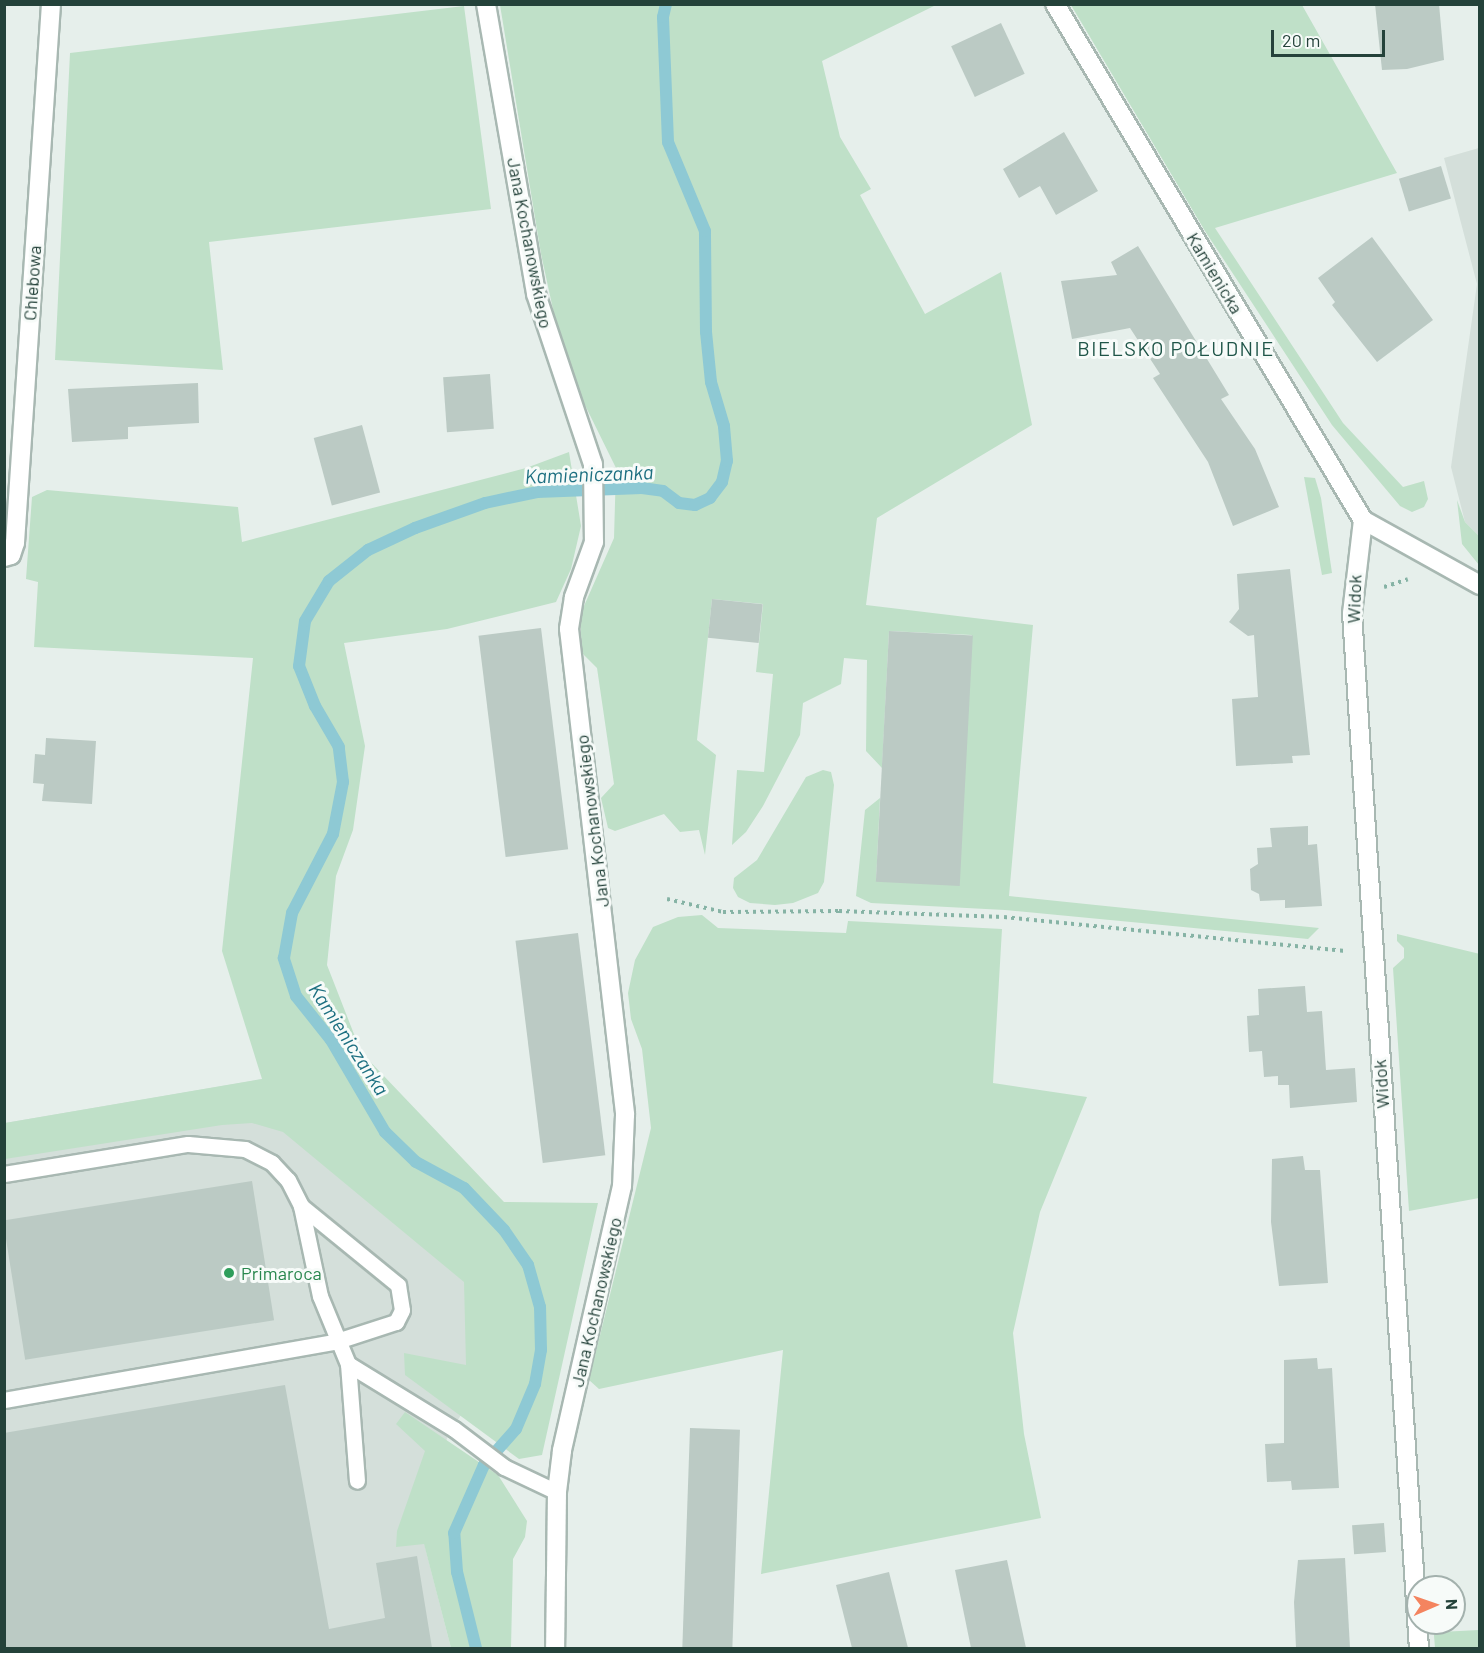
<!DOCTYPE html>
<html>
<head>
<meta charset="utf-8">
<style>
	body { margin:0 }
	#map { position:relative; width:1484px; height:1653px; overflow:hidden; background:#e6efeb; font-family:Barlow,sans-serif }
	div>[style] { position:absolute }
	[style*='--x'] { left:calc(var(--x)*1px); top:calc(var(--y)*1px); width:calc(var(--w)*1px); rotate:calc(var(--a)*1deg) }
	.built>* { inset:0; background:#d4dfda }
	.green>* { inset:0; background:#bfe0c8 }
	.stream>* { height:12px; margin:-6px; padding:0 6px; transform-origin:6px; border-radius:6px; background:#8ec9d4 }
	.building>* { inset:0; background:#bbcac4; transform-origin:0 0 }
	.path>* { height:4px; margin-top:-2px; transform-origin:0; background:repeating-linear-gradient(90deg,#86b3a5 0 3px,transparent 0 7.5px) }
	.roads { filter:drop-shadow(2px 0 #a8b8b2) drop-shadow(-2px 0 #a8b8b2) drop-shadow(0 2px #a8b8b2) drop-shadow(0 -2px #a8b8b2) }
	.lane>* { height:15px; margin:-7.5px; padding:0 7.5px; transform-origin:7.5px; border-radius:7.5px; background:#fff }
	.street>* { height:18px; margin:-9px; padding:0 9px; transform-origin:9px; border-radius:9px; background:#fff }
	.dots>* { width:16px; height:16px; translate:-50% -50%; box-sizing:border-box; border:3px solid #f7fbf9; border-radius:50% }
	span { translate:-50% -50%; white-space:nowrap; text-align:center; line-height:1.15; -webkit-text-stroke:6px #f7fbf9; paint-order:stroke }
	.street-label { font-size:18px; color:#24423a }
	.leisure-label { font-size:18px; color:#27864d }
	.left { translate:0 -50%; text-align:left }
	.neighbourhood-label { font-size:20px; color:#1f5548; letter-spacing:1.5px }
	.water-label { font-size:20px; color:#1c6f80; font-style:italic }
	.frame { position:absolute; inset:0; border:6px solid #24423a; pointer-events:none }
	.north { position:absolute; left:1406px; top:1575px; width:60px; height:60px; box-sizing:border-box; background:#f7fbf9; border:2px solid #a3b1ad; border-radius:50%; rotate:88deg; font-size:16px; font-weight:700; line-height:24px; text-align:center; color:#24423a }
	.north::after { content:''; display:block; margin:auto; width:21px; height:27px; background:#f4845f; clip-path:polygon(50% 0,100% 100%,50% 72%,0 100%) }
	.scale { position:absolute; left:1271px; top:30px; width:114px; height:27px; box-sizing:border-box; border:3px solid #24423a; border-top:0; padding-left:8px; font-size:18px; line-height:21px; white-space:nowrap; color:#24423a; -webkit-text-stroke:4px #f7fbf9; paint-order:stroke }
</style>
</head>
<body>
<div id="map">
	<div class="built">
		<i style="clip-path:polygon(1479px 148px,1479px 536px,1465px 522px,1451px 467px,1477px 284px,1444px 158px)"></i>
		<i style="clip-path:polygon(263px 1079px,487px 1261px,487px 1372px,447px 1438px,424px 1543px,451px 1648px,5px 1648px,5px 1123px)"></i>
	</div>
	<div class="green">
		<i style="clip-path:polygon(500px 5px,936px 5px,822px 61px,840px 137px,871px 189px,860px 195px,925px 314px,1001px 272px,1032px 425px,877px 518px,866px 605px,1033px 625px,1009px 896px,1319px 928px,1308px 939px,1005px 910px,871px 903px,856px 896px,865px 810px,880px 798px,876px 882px,972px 635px,889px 631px,882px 768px,866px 751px,867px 660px,844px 658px,841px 684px,803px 703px,800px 735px,763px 806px,746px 832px,732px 845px,737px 770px,764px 772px,773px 674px,756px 672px,763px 604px,712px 599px,697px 740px,716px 755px,705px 855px,699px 830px,680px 832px,664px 814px,615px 831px,608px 828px,601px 798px,614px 784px,597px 668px,582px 653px,580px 615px,614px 538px,616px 468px,580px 395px,559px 337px,541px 254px)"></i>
		<i style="clip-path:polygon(1071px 5px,1302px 5px,1397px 173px,1215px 228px,1343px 423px,1403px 487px,1424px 481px,1428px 499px,1424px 507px,1412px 512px,1400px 506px,1332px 425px,1205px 231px)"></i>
		<i style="clip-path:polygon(464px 6px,491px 209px,209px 242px,223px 370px,55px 360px,70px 53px)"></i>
		<i style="clip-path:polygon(569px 452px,581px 526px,571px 569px,556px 602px,447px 629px,344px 643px,365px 746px,353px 830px,336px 876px,327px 965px,361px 1052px,504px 1202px,598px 1203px,542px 1455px,519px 1459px,405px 1375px,404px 1353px,466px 1365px,464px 1282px,283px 1132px,252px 1123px,222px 1125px,5px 1159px,5px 1123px,262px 1079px,222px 951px,253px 658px,34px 647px,38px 582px,26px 579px,32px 497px,47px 490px,238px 507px,242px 542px,526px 468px)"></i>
		<i style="clip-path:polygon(1304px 477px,1315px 478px,1321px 498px,1332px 573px,1322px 575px)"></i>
		<i style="clip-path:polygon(1457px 500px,1465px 522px,1479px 536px,1479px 565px,1462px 544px)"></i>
		<i style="clip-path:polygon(823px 770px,831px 772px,834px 785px,824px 882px,818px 893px,793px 903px,775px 905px,750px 903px,738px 897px,733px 888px,734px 878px,757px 860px,806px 777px)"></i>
		<i style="clip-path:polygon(702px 915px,718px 928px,846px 933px,848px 921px,1002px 929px,993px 1083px,1087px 1097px,1040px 1212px,1013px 1333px,1024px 1434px,1041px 1518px,761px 1574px,783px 1350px,599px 1389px,589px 1380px,651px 1128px,642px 1049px,631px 1019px,628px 993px,635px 960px,653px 927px,678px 917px)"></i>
		<i style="clip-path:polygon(1397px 934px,1480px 954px,1479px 1198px,1409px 1211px,1393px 968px,1404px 958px,1404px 948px,1397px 941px)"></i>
		<i style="clip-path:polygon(405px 1412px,498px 1475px,527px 1521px,525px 1537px,513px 1559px,511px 1648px,451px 1648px,424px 1544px,396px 1547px,397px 1531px,425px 1451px,396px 1424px)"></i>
		<i style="clip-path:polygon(1433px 1623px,1440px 1623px,1440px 1632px,1479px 1630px,1479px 1648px,1435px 1648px)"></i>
	</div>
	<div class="stream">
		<i style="--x:476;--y:1648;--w:78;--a:-104"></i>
		<i style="--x:457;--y:1572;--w:39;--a:-94"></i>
		<i style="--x:454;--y:1533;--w:74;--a:-66.2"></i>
		<i style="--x:484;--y:1465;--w:48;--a:-48.4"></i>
		<i style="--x:516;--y:1429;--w:49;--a:-67.1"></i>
		<i style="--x:535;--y:1384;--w:35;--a:-80"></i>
		<i style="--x:541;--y:1350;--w:43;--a:-91.3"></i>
		<i style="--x:540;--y:1307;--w:44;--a:-105.9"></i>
		<i style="--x:528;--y:1265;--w:42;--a:-124.4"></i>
		<i style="--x:504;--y:1230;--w:58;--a:-133.6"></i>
		<i style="--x:464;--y:1188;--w:55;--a:-151.6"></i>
		<i style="--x:416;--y:1162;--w:43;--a:-135.9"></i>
		<i style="--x:385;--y:1132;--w:107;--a:-120.4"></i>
		<i style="--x:331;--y:1040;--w:56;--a:-128.5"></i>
		<i style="--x:296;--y:996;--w:40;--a:-108"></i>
		<i style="--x:284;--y:958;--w:46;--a:-79.9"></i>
		<i style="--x:292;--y:913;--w:89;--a:-62.6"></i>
		<i style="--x:333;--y:834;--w:53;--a:-79.1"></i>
		<i style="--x:343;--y:782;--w:35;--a:-97"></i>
		<i style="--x:339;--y:747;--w:48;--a:-120.3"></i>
		<i style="--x:315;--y:706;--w:43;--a:-111.8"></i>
		<i style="--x:299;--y:666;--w:45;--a:-82.4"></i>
		<i style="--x:305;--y:621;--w:47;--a:-59"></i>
		<i style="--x:329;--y:581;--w:50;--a:-38.5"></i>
		<i style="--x:368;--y:550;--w:52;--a:-25.1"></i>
		<i style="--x:415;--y:528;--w:74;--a:-19.7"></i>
		<i style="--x:485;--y:503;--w:53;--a:-11.9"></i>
		<i style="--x:537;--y:492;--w:105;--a:-2.2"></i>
		<i style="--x:642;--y:488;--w:21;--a:8"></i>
		<i style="--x:663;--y:491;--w:20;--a:37"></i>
		<i style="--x:679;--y:503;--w:16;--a:7"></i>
		<i style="--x:695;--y:505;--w:17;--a:-25"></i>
		<i style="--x:710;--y:498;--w:20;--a:-53"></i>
		<i style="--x:722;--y:482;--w:22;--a:-77"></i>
		<i style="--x:727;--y:461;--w:35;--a:-95"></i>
		<i style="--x:724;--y:426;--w:46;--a:-106.5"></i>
		<i style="--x:711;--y:382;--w:50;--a:-95.7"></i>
		<i style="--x:706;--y:332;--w:101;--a:-90.6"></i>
		<i style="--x:705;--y:231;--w:96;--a:-112.6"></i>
		<i style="--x:668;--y:142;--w:125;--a:-92.3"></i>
		<i style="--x:663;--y:17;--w:13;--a:-77"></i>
	</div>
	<div class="building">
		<i style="clip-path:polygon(1375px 4px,1439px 4px,1444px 60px,1407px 69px,1382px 70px)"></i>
		<i style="left:1001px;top:23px;width:56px;height:55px;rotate:65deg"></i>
		<i style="clip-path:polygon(1064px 132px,1098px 191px,1056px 215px,1040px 186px,1019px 198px,1003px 169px)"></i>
		<i style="left:1441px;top:166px;width:34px;height:44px;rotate:73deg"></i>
		<i style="clip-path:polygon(1372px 237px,1433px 320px,1377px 362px,1332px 305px,1335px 302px,1318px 278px)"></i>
		<i style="clip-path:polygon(1138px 246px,1229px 395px,1221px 399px,1255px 449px,1279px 507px,1233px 526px,1208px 462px,1153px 378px,1160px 374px,1130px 328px,1072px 339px,1061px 281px,1117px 275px,1111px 262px)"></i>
		<i style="left:490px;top:374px;width:55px;height:47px;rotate:86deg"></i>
		<i style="clip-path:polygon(198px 383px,199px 423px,128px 427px,128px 439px,72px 442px,68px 389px)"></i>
		<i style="left:362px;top:425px;width:70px;height:50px;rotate:75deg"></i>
		<i style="clip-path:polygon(1290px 569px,1310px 755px,1292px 756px,1293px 763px,1236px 766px,1232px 699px,1258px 697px,1254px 635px,1248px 636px,1229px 622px,1239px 609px,1237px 574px)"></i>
		<i style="left:712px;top:599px;width:51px;height:39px;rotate:6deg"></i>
		<i style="left:541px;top:628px;width:223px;height:63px;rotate:83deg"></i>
		<i style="left:889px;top:631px;width:84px;height:251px;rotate:3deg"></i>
		<i style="clip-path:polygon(46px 738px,96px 741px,92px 804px,42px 801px,44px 784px,33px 783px,35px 754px,45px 755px)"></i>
		<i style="clip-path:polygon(1308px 826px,1308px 845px,1317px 844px,1322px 906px,1285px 908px,1285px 900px,1260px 901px,1259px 894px,1251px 890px,1250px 869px,1258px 864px,1257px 848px,1272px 847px,1270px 828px)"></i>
		<i style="left:578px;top:933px;width:224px;height:63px;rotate:83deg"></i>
		<i style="clip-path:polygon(1305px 986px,1307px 1012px,1322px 1011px,1326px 1070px,1355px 1068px,1357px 1102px,1290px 1108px,1289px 1085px,1278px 1085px,1278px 1076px,1264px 1077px,1262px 1051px,1249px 1052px,1247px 1016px,1259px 1015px,1258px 989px)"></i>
		<i style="clip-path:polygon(1303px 1156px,1305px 1170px,1320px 1170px,1328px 1283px,1279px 1286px,1271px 1222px,1272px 1159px)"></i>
		<i style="left:252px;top:1181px;width:141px;height:252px;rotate:81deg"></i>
		<i style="clip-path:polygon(1317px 1358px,1318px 1369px,1332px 1368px,1339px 1488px,1292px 1490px,1291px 1481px,1267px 1482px,1265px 1444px,1284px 1443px,1284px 1360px)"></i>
		<i style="clip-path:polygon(285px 1385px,329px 1629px,385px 1618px,376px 1563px,417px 1556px,432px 1648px,4px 1648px,4px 1433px)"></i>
		<i style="left:690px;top:1428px;width:50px;height:220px;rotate:2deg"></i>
		<i style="left:1384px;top:1523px;width:29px;height:32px;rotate:86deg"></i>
		<i style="clip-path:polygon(1345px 1558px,1350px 1648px,1296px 1648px,1294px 1602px,1298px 1560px)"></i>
		<i style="clip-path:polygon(1007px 1560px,1026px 1648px,971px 1648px,955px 1570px)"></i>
		<i style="clip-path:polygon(889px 1572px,908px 1648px,852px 1648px,836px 1585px)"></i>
	</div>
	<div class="path">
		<i style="--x:1384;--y:587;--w:25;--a:-18"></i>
		<i style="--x:667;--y:899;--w:57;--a:13.1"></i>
		<i style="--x:723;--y:912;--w:116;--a:-0.5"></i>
		<i style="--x:839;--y:911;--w:165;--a:2.1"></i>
		<i style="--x:1004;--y:917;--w:343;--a:5.7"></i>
	</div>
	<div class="roads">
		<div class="lane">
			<i style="--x:4;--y:1174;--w:186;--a:-9.3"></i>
			<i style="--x:188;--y:1144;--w:57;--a:5"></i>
			<i style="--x:245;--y:1149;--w:30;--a:27"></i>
			<i style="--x:272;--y:1163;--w:23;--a:47"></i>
			<i style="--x:288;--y:1180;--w:29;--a:63"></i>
			<i style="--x:301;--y:1206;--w:92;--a:78.1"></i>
			<i style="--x:320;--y:1296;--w:74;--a:67.6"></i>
			<i style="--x:348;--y:1364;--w:117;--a:85.6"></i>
			<i style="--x:348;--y:1364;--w:124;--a:31.5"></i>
			<i style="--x:454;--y:1429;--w:63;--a:37.2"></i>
			<i style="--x:504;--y:1467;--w:59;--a:25.3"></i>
			<i style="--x:4;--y:1400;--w:338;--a:-10"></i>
			<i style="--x:337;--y:1341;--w:62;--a:-17.9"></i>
			<i style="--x:396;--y:1322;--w:13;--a:-63"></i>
			<i style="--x:402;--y:1310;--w:25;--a:-99"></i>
			<i style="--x:398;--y:1285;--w:125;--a:-140.8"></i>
		</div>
		<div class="street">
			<i style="--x:486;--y:4;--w:294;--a:80.2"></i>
			<i style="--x:536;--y:294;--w:179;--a:71.5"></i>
			<i style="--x:593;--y:464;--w:78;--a:89.3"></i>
			<i style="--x:594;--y:542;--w:59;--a:110"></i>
			<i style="--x:574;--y:597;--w:32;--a:99"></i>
			<i style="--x:569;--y:629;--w:489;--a:83.4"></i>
			<i style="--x:625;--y:1115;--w:71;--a:92.4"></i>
			<i style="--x:622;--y:1186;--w:272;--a:102.8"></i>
			<i style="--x:562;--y:1451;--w:41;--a:97"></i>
			<i style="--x:557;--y:1492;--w:156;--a:90.7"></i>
			<i style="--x:1055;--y:4;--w:601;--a:59.17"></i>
			<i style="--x:1363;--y:520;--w:134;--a:29.1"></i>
			<i style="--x:1363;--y:520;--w:94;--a:96.7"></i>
			<i style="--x:1352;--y:613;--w:1037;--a:86.3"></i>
			<i style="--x:4;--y:557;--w:7;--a:-16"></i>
			<i style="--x:11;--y:555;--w:13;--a:-72"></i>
			<i style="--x:15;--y:543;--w:540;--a:-86.18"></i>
		</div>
	</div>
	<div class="dots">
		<i style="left:229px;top:1273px;background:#2e9e5b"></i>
	</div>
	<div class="street-label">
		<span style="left:530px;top:243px;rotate:79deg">Jana Kochanowskiego</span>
		<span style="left:1215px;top:273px;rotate:59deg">Kamienicka</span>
		<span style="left:32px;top:283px;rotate:-86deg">Chlebowa</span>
		<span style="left:1354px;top:599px;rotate:-88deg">Widok</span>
		<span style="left:592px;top:821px;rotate:-97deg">Jana Kochanowskiego</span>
		<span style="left:1381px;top:1084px;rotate:-94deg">Widok</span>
		<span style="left:596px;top:1302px;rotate:-77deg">Jana Kochanowskiego</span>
	</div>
	<div class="leisure-label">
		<span class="left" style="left:241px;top:1273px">Primaroca</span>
	</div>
	<div class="neighbourhood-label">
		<span style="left:1176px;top:348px">BIELSKO POŁUDNIE</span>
	</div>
	<div class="water-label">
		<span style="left:589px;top:474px;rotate:-2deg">Kamieniczanka</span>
		<span style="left:349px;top:1039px;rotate:57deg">Kamieniczanka</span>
	</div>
	<div class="frame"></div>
	<div class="north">N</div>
	<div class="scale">20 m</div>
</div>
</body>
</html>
